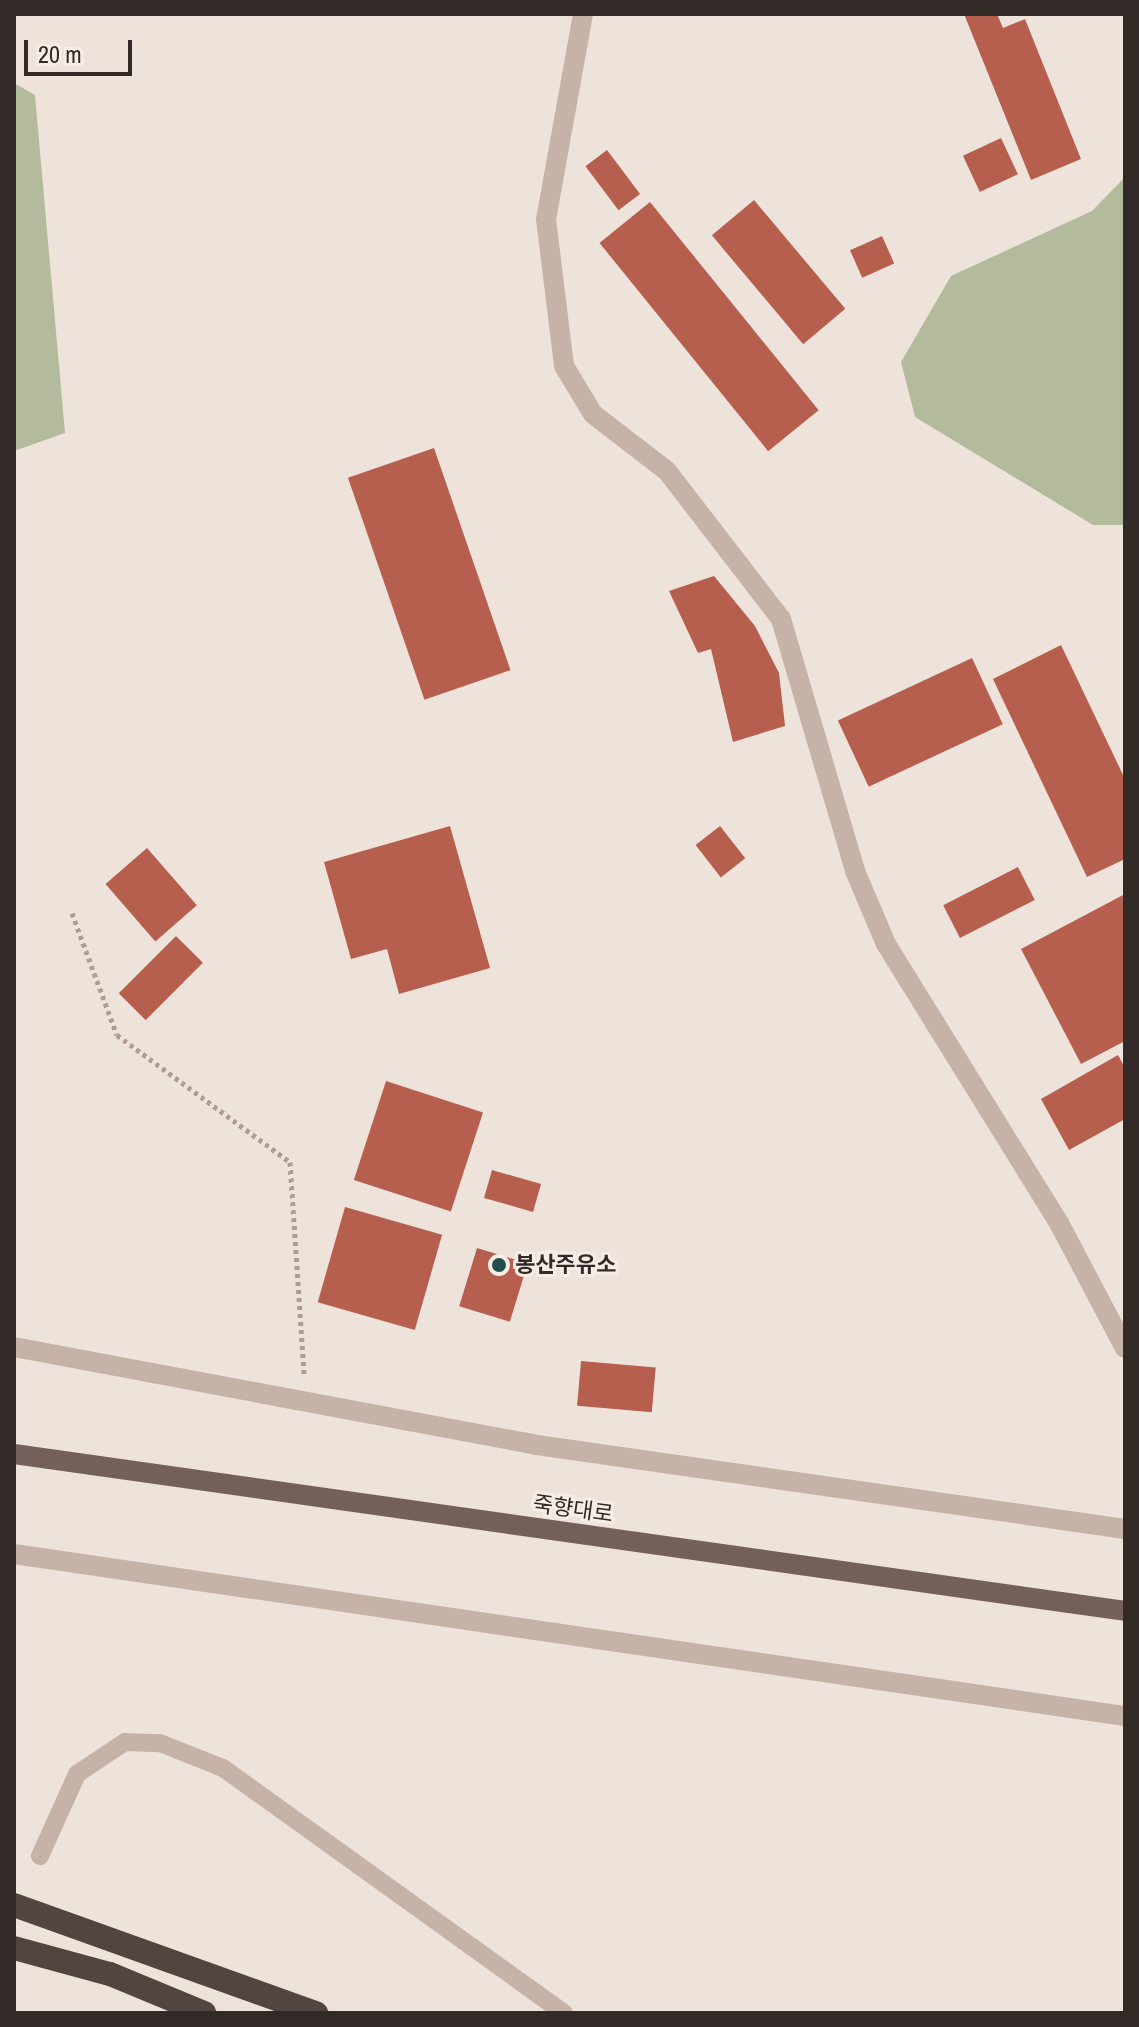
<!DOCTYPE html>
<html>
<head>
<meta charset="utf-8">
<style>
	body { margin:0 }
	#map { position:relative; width:1139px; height:2027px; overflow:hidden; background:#eee3db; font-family:"Archivo Narrow","Noto Sans KR",sans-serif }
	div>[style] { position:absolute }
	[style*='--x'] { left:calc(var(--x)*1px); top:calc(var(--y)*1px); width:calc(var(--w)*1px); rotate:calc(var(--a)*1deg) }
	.green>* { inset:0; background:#b4bb9c }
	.building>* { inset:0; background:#b75f4f; transform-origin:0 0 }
	.path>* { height:5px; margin-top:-2.5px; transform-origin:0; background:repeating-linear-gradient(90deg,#b09d92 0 4px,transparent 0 8px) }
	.lane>* { height:18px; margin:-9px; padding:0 9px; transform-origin:9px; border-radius:9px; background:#c5b3a8 }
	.street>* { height:20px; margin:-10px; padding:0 10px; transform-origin:10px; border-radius:10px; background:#c5b3a8 }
	.primary>* { height:20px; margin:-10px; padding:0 10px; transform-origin:10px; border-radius:10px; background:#73605a }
	.highway>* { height:24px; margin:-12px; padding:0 12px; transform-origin:12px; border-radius:12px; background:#52443f }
	.dots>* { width:22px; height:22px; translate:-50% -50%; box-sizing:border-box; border:4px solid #f6eee6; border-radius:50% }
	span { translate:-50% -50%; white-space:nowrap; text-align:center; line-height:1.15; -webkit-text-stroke:6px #f6eee6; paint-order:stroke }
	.poi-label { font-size:22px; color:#322a27; font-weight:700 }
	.left { translate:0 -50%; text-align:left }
	.street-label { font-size:22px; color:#322a27 }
	.frame { position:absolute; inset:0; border:16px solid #322a27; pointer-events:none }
	.scale { position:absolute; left:24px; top:40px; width:108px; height:36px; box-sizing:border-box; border:4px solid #322a27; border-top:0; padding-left:10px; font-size:24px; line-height:28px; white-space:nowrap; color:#322a27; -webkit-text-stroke:6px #f6eee6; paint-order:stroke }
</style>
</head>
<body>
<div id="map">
	<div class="green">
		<i style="clip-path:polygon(14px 83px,35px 95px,65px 433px,14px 451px)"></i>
		<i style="clip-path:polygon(1125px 177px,1125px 525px,1093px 525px,915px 417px,901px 362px,951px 276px,1092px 211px)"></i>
	</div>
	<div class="building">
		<i style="clip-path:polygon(964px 14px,997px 14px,1003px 28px,1025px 19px,1081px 159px,1031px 180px)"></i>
		<i style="left:1001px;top:138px;width:40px;height:42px;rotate:65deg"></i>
		<i style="left:607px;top:150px;width:55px;height:27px;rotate:53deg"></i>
		<i style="left:754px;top:200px;width:142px;height:55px;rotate:50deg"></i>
		<i style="left:650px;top:202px;width:268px;height:65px;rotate:51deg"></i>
		<i style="left:882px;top:236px;width:30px;height:35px;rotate:66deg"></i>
		<i style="left:434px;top:448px;width:235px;height:91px;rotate:71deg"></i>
		<i style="clip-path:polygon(714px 576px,755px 626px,779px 673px,785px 726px,733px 742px,711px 649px,698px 653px,669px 591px)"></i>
		<i style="clip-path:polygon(1061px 645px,1125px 779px,1125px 859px,1087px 877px,993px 679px)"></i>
		<i style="left:972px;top:658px;width:73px;height:148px;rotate:65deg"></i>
		<i style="clip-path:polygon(450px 826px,490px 968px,399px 994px,387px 949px,351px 959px,324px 862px)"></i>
		<i style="left:720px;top:826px;width:41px;height:31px;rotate:52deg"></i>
		<i style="left:147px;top:848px;width:76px;height:55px;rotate:49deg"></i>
		<i style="left:1018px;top:867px;width:37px;height:84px;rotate:63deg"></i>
		<i style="clip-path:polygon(1125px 894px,1125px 1041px,1081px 1064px,1021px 949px)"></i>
		<i style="left:176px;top:936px;width:38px;height:81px;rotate:45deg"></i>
		<i style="clip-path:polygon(1118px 1055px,1125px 1068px,1125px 1119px,1069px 1150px,1041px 1099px)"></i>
		<i style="left:386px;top:1081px;width:102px;height:104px;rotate:18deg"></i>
		<i style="left:492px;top:1170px;width:51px;height:29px;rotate:16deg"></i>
		<i style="left:345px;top:1207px;width:101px;height:99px;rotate:16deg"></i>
		<i style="left:477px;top:1248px;width:53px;height:61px;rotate:17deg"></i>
		<i style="left:581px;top:1361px;width:75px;height:45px;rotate:5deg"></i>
	</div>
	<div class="path">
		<i style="--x:72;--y:913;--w:130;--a:69.8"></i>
		<i style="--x:117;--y:1035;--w:215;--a:36.3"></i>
		<i style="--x:290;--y:1162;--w:212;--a:86.2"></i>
	</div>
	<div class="lane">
		<i style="--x:40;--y:1856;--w:90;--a:-65.7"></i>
		<i style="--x:77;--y:1774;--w:58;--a:-33.7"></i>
		<i style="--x:125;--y:1742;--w:35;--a:2"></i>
		<i style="--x:160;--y:1743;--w:68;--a:21.6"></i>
		<i style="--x:223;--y:1768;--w:420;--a:35.7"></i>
	</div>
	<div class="street">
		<i style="--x:583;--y:14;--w:208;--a:100.2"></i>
		<i style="--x:546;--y:219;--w:148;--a:83"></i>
		<i style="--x:564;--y:366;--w:56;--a:58.9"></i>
		<i style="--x:593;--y:414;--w:93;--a:37.6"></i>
		<i style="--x:667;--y:471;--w:187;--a:52.4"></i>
		<i style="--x:781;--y:619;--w:263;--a:73.6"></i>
		<i style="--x:855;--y:871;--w:79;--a:67"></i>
		<i style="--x:886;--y:944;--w:328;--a:58.2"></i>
		<i style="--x:1059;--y:1223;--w:141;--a:62.2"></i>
		<i style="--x:14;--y:1347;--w:532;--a:10.61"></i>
		<i style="--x:537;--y:1445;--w:594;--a:8.13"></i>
		<i style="--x:14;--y:1554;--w:1123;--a:8.3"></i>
	</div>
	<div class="primary">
		<i style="--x:14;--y:1454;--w:1122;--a:8.04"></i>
	</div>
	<div class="highway">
		<i style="--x:14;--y:1905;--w:321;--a:19.7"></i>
		<i style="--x:14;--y:1948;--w:99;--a:15.2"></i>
		<i style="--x:110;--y:1974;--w:102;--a:22.5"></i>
	</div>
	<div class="dots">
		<i style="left:499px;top:1265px;background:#224f4e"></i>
	</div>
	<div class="poi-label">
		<span class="left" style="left:515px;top:1265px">봉산주유소</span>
	</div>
	<div class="street-label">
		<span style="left:573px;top:1509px;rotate:8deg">죽향대로</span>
	</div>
	<div class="frame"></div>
	<div class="scale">20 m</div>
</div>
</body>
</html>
